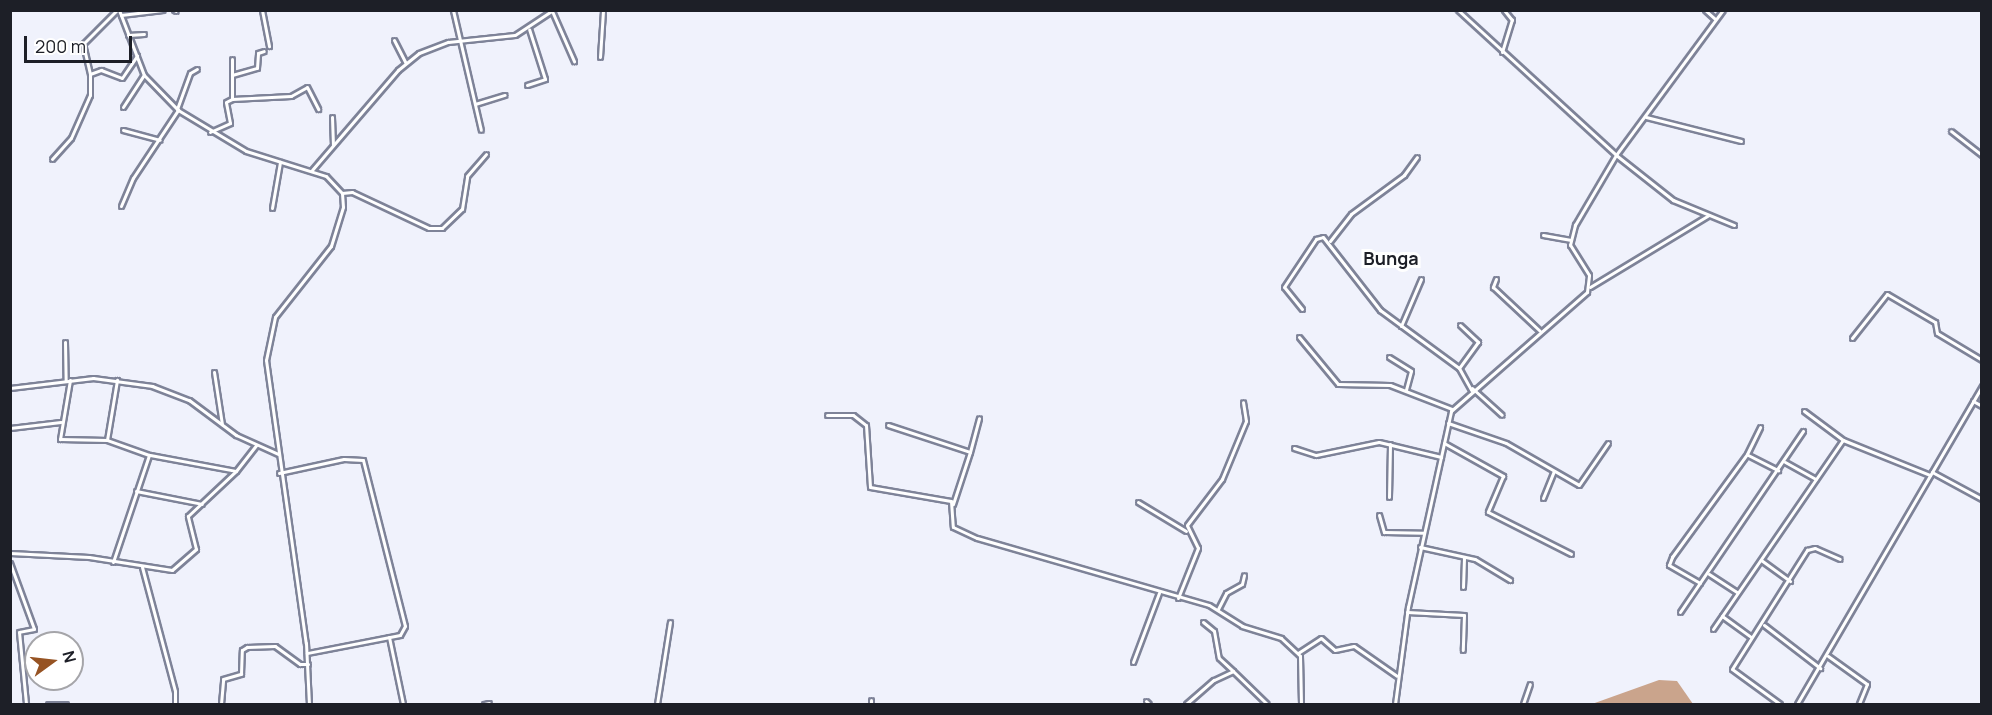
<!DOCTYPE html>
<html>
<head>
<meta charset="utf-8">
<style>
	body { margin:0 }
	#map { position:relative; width:1992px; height:715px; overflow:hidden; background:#f0f2fc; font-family:Manrope,sans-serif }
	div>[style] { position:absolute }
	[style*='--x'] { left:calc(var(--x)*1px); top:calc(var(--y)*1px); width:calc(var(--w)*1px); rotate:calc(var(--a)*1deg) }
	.forest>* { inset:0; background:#caa48c }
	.roads { filter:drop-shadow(2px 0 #7e8398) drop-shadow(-2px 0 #7e8398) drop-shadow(0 2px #7e8398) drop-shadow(0 -2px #7e8398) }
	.minor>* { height:3px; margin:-1.5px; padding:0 1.5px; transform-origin:1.5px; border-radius:1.5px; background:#fff }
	span { translate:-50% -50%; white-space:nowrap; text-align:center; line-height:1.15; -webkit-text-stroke:6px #fff; paint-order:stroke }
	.quarter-label { font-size:18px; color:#1d1f27; font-weight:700 }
	.frame { position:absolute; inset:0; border:12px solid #1d1f27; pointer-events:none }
	.north { position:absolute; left:24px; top:631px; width:60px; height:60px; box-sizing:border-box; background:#fff; border:2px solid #a5a5a9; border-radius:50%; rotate:75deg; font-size:16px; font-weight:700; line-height:24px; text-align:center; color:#1d1f27 }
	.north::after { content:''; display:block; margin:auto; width:21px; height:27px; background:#965323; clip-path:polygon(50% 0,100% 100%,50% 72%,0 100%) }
	.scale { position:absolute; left:24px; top:36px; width:108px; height:27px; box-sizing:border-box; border:3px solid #1d1f27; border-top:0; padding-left:8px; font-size:18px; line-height:21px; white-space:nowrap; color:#1d1f27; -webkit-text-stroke:4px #fff; paint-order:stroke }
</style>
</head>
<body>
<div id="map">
	<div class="forest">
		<i style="clip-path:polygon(1659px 680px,1677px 681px,1693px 704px,1592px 704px)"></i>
	</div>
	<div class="roads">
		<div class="minor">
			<i style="--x:119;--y:10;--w:70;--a:69"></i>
			<i style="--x:144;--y:75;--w:49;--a:45.8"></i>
			<i style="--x:178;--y:110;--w:79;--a:31.1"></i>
			<i style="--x:246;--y:151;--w:84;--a:17.4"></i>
			<i style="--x:326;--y:176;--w:23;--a:47"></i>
			<i style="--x:342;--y:193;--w:14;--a:86"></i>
			<i style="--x:343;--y:207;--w:41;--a:107.1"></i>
			<i style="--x:331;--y:246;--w:90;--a:128.3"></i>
			<i style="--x:275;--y:317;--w:44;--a:101.8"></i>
			<i style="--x:266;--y:360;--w:286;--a:82"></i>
			<i style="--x:306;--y:643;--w:61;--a:87.2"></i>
			<i style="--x:174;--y:10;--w:2;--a:27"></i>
			<i style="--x:262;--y:10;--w:37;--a:79"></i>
			<i style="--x:453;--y:10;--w:123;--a:76.9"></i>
			<i style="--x:1458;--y:10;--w:214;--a:42.5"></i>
			<i style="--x:1616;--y:155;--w:73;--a:38.3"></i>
			<i style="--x:1673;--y:200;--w:66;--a:22.3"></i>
			<i style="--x:1705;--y:10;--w:13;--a:42"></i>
			<i style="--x:552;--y:11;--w:55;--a:66.3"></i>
			<i style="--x:121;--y:15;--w:42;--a:-6.8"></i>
			<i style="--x:128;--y:35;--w:16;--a:-4"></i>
			<i style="--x:394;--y:40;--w:25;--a:63"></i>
			<i style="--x:1502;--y:52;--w:34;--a:-73"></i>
			<i style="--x:1512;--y:20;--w:13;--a:-129"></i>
			<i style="--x:600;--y:57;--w:47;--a:-86.3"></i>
			<i style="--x:90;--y:74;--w:31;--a:-103"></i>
			<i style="--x:83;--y:44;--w:48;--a:-45"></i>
			<i style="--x:232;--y:75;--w:26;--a:-16"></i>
			<i style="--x:257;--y:68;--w:15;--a:-86"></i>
			<i style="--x:258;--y:53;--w:6;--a:-18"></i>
			<i style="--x:527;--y:85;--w:19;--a:-18"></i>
			<i style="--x:545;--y:79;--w:52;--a:-107.7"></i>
			<i style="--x:232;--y:99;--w:59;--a:-2.9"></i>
			<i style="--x:291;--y:96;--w:18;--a:-29"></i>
			<i style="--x:307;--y:87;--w:25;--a:63"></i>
			<i style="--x:475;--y:104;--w:31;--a:-17"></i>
			<i style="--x:123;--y:107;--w:38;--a:-57"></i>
			<i style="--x:177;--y:109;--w:38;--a:-70"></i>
			<i style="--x:190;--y:73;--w:8;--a:-30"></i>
			<i style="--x:332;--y:117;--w:28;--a:88"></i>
			<i style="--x:1646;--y:117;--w:98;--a:14.2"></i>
			<i style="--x:123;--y:130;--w:38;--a:15"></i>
			<i style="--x:1951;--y:131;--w:39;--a:38"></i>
			<i style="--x:210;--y:132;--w:22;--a:-24"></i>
			<i style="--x:230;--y:123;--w:21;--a:-101"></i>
			<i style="--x:226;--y:102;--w:7;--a:-27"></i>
			<i style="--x:232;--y:99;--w:40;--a:-90"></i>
			<i style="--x:52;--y:159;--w:28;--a:-48"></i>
			<i style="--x:71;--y:138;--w:47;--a:-66.2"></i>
			<i style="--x:90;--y:95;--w:21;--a:-90"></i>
			<i style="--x:90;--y:74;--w:12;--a:-20"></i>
			<i style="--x:101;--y:70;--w:22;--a:21"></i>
			<i style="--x:122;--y:78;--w:27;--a:-56"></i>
			<i style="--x:312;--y:170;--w:132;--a:-49.3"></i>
			<i style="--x:398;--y:70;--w:27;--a:-39"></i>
			<i style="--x:419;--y:53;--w:31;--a:-21"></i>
			<i style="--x:448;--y:42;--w:67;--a:-6"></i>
			<i style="--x:515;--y:35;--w:45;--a:-33.3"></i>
			<i style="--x:342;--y:193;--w:10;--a:-6"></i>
			<i style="--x:352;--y:192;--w:85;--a:25.1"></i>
			<i style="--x:429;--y:228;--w:13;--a:0"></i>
			<i style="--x:442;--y:228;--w:28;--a:-44"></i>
			<i style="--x:462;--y:209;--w:33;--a:-81"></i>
			<i style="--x:467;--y:176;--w:29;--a:-49"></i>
			<i style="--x:121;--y:206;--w:30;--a:-67"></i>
			<i style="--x:133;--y:178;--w:82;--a:-56.5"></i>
			<i style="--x:272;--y:208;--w:47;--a:-80.1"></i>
			<i style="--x:1543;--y:235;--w:27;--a:10"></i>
			<i style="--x:1330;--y:241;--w:34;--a:-52"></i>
			<i style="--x:1351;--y:214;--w:66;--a:-36.3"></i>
			<i style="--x:1404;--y:175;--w:22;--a:-54"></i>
			<i style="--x:1496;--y:279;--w:9;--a:111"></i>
			<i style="--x:1493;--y:287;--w:64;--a:43.1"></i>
			<i style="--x:1590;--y:287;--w:139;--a:-31.2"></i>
			<i style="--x:1302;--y:309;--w:28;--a:-129"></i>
			<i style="--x:1284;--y:287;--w:58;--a:-56.3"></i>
			<i style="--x:1316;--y:239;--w:7;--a:-16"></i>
			<i style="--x:1323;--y:237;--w:93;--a:52"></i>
			<i style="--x:1380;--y:310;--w:98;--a:36.3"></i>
			<i style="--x:1460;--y:325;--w:25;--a:43"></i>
			<i style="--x:1478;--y:342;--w:32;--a:126"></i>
			<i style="--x:1459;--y:368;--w:25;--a:61"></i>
			<i style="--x:1401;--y:326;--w:51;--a:-66.9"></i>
			<i style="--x:1299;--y:337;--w:61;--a:50.3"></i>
			<i style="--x:1338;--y:384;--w:52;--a:1.1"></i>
			<i style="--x:1390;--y:385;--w:66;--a:21.2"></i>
			<i style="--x:1852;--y:338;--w:56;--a:-51.5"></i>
			<i style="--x:1887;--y:294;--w:56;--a:30.3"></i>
			<i style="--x:1935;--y:322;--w:11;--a:80"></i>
			<i style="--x:1937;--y:333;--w:52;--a:31"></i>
			<i style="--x:65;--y:342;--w:39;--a:89"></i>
			<i style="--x:1389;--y:357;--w:26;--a:32"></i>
			<i style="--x:1411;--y:371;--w:20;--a:105"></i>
			<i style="--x:214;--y:372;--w:53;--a:81.3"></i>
			<i style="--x:70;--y:380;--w:60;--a:99.6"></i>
			<i style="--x:60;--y:439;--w:47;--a:1.2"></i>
			<i style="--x:10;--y:388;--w:84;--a:-6.9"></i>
			<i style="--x:93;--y:378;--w:60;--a:7.7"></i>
			<i style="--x:152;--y:386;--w:40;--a:21"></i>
			<i style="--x:189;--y:400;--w:59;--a:36.7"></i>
			<i style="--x:236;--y:435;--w:46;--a:24.3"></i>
			<i style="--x:1472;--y:388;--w:40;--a:42"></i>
			<i style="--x:1973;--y:401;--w:10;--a:29"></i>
			<i style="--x:1804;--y:411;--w:49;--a:36.6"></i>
			<i style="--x:1843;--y:440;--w:94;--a:21.9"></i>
			<i style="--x:827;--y:415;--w:26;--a:0"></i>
			<i style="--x:853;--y:415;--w:16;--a:38"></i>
			<i style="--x:866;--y:425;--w:62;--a:86.3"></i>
			<i style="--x:870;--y:487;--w:82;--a:9.8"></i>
			<i style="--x:951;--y:501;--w:26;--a:86"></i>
			<i style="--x:953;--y:527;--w:26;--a:25"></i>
			<i style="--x:977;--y:538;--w:241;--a:16.1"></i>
			<i style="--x:1209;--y:605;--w:39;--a:32"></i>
			<i style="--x:1242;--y:626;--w:41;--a:17.1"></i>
			<i style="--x:1281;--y:638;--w:26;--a:43"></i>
			<i style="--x:1300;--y:656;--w:48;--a:88.8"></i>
			<i style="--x:1448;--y:423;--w:61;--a:19"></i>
			<i style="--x:1506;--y:443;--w:84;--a:29.9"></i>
			<i style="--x:1579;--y:485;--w:51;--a:-55.4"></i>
			<i style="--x:888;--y:425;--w:86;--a:18.2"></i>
			<i style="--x:970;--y:452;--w:55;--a:108.1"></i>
			<i style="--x:10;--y:428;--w:51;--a:-6.7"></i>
			<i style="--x:1444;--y:443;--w:68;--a:29.2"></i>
			<i style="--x:1503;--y:476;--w:39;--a:113"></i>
			<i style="--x:1488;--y:512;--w:93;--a:26.8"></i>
			<i style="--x:1294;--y:448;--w:23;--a:18"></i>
			<i style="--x:1316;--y:455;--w:64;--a:-11.7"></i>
			<i style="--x:1379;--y:442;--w:64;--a:13.6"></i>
			<i style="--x:970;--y:452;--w:35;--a:-75"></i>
			<i style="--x:150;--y:455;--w:87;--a:10.5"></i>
			<i style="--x:236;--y:471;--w:33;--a:-52"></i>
			<i style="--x:1748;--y:455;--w:34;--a:27"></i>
			<i style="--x:1785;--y:462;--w:35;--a:29"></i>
			<i style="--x:1932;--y:472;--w:57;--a:28.4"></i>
			<i style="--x:279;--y:473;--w:66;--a:-12.2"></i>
			<i style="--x:344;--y:459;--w:19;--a:3"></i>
			<i style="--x:363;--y:460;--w:171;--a:75.8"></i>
			<i style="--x:405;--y:626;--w:10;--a:119"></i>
			<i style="--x:400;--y:635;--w:95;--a:169"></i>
			<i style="--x:136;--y:491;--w:67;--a:11.1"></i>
			<i style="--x:1389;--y:497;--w:53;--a:-88.9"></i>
			<i style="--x:1543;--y:498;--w:29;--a:-68"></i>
			<i style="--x:1138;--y:502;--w:56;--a:31.1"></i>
			<i style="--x:1379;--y:515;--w:18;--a:74"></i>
			<i style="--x:1384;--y:532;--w:39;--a:1"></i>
			<i style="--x:1420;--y:547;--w:56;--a:12.3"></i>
			<i style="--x:1475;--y:559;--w:41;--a:31"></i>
			<i style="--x:10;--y:553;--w:79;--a:2.9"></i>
			<i style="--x:89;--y:557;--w:84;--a:8.9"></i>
			<i style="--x:172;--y:570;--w:32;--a:-41"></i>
			<i style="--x:196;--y:549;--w:34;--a:-104"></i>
			<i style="--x:188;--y:516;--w:66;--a:-43.2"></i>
			<i style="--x:1761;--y:560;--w:36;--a:36"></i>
			<i style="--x:113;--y:562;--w:113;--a:-71.4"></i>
			<i style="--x:149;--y:455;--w:45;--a:-160.3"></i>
			<i style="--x:107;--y:440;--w:61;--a:-80.5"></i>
			<i style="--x:10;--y:563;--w:70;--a:70"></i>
			<i style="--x:34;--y:629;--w:15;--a:169"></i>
			<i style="--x:19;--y:632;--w:72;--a:84.4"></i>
			<i style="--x:142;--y:567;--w:128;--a:75.1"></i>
			<i style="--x:175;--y:691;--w:13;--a:90"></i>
			<i style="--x:1709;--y:574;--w:33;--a:33"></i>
			<i style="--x:1700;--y:583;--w:36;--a:-150"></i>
			<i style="--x:1669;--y:565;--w:9;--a:-69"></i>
			<i style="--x:1672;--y:557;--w:127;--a:-53.9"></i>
			<i style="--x:1747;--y:454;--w:30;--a:-64"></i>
			<i style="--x:1463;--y:587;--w:30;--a:-88"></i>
			<i style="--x:1178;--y:598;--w:54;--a:-68.2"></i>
			<i style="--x:1198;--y:548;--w:25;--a:-116"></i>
			<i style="--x:1187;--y:525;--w:58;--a:-52.7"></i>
			<i style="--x:1222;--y:479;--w:63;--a:-67.5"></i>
			<i style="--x:1246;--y:421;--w:19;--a:-99"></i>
			<i style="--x:1218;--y:609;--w:18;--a:-63"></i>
			<i style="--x:1226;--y:593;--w:18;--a:-29"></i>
			<i style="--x:1242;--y:584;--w:9;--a:-77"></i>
			<i style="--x:1407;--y:612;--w:57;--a:3"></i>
			<i style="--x:1464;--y:615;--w:35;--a:92"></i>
			<i style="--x:1680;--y:612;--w:219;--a:-55.8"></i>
			<i style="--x:1722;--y:616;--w:36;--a:36"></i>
			<i style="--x:1203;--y:622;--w:14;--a:39"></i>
			<i style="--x:1214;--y:631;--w:27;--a:80"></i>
			<i style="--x:1219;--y:658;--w:19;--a:43"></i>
			<i style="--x:1764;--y:625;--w:71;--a:37.5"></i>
			<i style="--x:1713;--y:629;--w:229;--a:-55.5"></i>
			<i style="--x:389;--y:637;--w:68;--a:78.2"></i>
			<i style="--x:1298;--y:653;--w:27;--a:-33"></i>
			<i style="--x:1321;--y:638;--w:18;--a:41"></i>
			<i style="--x:1335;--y:650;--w:19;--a:-12"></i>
			<i style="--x:1354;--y:646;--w:52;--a:34.9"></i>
			<i style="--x:1828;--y:656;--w:48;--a:35.7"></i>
			<i style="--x:1867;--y:684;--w:22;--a:112"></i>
			<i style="--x:1133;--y:662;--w:74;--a:-69.4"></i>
			<i style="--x:871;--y:700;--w:4;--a:90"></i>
			<i style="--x:1146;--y:701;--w:4;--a:45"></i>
			<i style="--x:48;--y:704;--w:18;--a:0"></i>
			<i style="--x:221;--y:704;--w:25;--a:-85"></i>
			<i style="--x:223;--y:679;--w:19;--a:-16"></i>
			<i style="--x:241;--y:674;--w:24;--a:-88"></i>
			<i style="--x:242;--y:650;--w:6;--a:-31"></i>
			<i style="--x:247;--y:647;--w:28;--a:-2"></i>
			<i style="--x:275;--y:646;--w:31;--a:36"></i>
			<i style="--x:300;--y:664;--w:8;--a:0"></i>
			<i style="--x:484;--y:704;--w:5;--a:-11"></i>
			<i style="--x:657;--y:704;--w:83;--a:-81"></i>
			<i style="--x:1186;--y:704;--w:37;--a:-41"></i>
			<i style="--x:1214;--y:680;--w:21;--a:-25"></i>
			<i style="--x:1233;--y:671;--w:47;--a:44.1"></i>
			<i style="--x:1395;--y:704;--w:98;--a:-82.4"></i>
			<i style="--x:1408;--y:607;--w:201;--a:-77.6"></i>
			<i style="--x:1451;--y:411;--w:181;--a:-41.2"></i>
			<i style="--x:1587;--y:292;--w:17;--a:-83"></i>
			<i style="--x:1589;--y:275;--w:36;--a:-122"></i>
			<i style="--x:1570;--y:245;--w:21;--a:-76"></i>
			<i style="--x:1575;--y:225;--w:81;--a:-59.6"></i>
			<i style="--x:1616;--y:155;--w:180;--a:-53.6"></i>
			<i style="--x:1523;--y:704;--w:21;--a:-71"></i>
			<i style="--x:1780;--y:704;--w:59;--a:-143.9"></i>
			<i style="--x:1732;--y:669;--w:141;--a:-57.8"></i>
			<i style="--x:1807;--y:550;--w:8;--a:-14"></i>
			<i style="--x:1815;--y:548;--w:27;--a:24"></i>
			<i style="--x:1797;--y:704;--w:368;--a:-59.8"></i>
		</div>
	</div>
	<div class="quarter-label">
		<span style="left:1391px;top:258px">Bunga</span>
	</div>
	<div class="frame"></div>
	<div class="north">N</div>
	<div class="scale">200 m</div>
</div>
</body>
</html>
